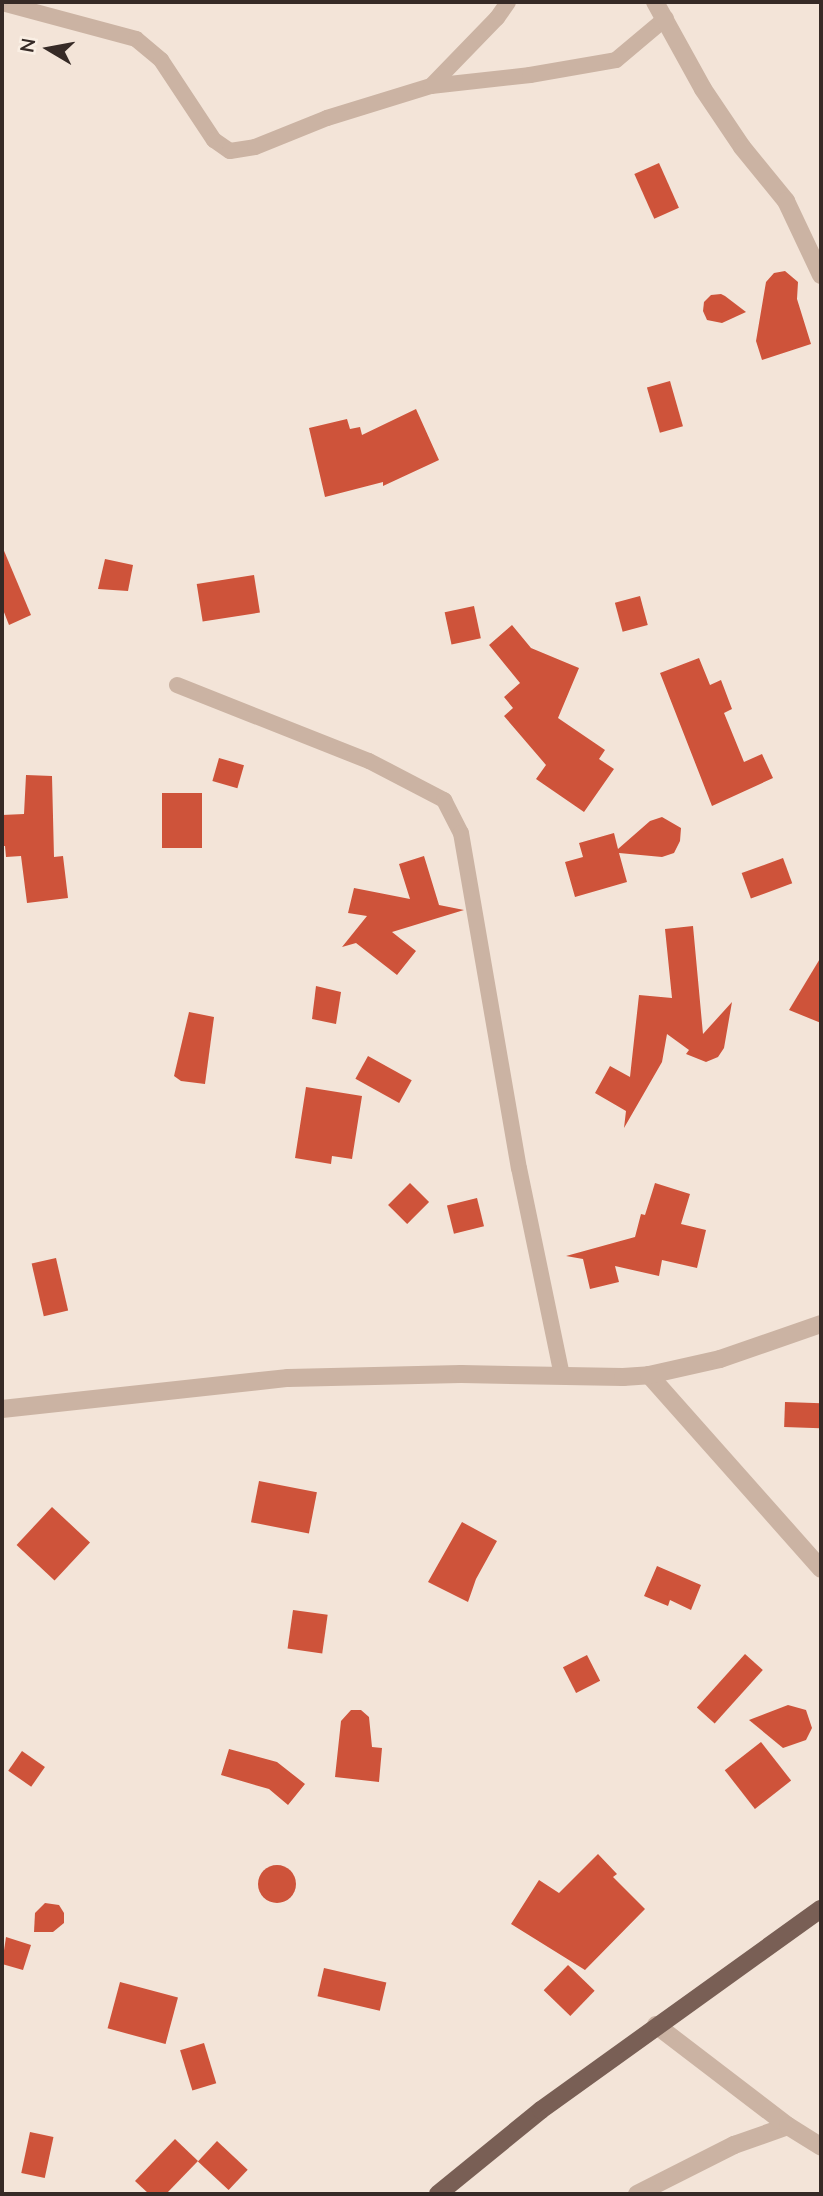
<!DOCTYPE html>
<html>
<head>
<meta charset="utf-8">
<style>
	body { margin:0 }
	#map { position:relative; width:823px; height:2196px; overflow:hidden; background:#f3e4d8; font-family:"Nunito Sans",sans-serif }
	div>[style] { position:absolute }
	[style*='--x'] { left:calc(var(--x)*1px); top:calc(var(--y)*1px); width:calc(var(--w)*1px); rotate:calc(var(--a)*1deg) }
	.building>* { inset:0; background:#ce533a; transform-origin:0 0 }
	.round { border-radius:50% }
	.service>* { height:16px; margin:-8px; padding:0 8px; transform-origin:8px; border-radius:8px; background:#cbb3a3 }
	.minor>* { height:18px; margin:-9px; padding:0 9px; transform-origin:9px; border-radius:9px; background:#cbb3a3 }
	.tertiary>* { height:18px; margin:-9px; padding:0 9px; transform-origin:9px; border-radius:9px; background:#cbb3a3 }
	.primary>* { height:18px; margin:-9px; padding:0 9px; transform-origin:9px; border-radius:9px; background:#795f55 }
	span { translate:-50% -50%; white-space:nowrap; text-align:center; line-height:1.15; -webkit-text-stroke:7px #faefe4; paint-order:stroke }
	.frame { position:absolute; inset:0; border:4px solid #362a26; pointer-events:none }
	.north { position:absolute; left:14px; top:14px; width:70px; height:70px; -webkit-text-stroke:5px #faefe4; paint-order:stroke; rotate:280deg; font-size:19px; font-weight:700; line-height:28px; text-align:center; color:#362a26 }
	.north::after { content:''; display:block; margin:auto; width:24px; height:32px; background:#362a26; clip-path:polygon(50% 0,100% 100%,50% 72%,0 100%) }
</style>
</head>
<body>
<div id="map">
	<div class="building">
		<i style="left:659px;top:163px;width:49px;height:27px;rotate:66deg"></i>
		<i style="clip-path:polygon(785px 271px,798px 282px,797px 299px,811px 344px,762px 360px,756px 341px,766px 282px,774px 273px)"></i>
		<i style="clip-path:polygon(721px 294px,725px 296px,746px 312px,722px 323px,707px 320px,703px 311px,704px 302px,711px 295px)"></i>
		<i style="left:670px;top:381px;width:47px;height:24px;rotate:74deg"></i>
		<i style="clip-path:polygon(416px 409px,439px 460px,383px 486px,383px 482px,325px 497px,309px 428px,347px 419px,350px 429px,360px 427px,362px 435px)"></i>
		<i style="clip-path:polygon(2px 546px,31px 615px,9px 625px,2px 607px)"></i>
		<i style="clip-path:polygon(105px 559px,133px 565px,128px 591px,98px 589px)"></i>
		<i style="left:254px;top:575px;width:38px;height:58px;rotate:81deg"></i>
		<i style="left:640px;top:596px;width:30px;height:26px;rotate:75deg"></i>
		<i style="left:474px;top:606px;width:33px;height:30px;rotate:78deg"></i>
		<i style="clip-path:polygon(512px 625px,531px 648px,579px 668px,558px 718px,605px 750px,599px 759px,614px 769px,584px 812px,536px 779px,546px 765px,504px 716px,513px 708px,504px 697px,520px 683px,489px 645px)"></i>
		<i style="clip-path:polygon(699px 658px,710px 685px,721px 680px,732px 709px,724px 713px,744px 762px,762px 754px,773px 778px,712px 806px,660px 673px)"></i>
		<i style="left:219px;top:758px;width:26px;height:24px;rotate:16deg"></i>
		<i style="clip-path:polygon(26px 775px,52px 776px,54px 857px,63px 856px,68px 898px,27px 903px,21px 856px,6px 857px,5px 846px,2px 846px,2px 815px,24px 814px)"></i>
		<i style="left:162px;top:793px;width:40px;height:55px"></i>
		<i style="clip-path:polygon(662px 817px,681px 828px,680px 841px,674px 853px,662px 857px,619px 853px,627px 882px,575px 897px,565px 862px,583px 857px,579px 843px,614px 833px,618px 849px,650px 821px)"></i>
		<i style="clip-path:polygon(424px 856px,439px 905px,464px 910px,392px 932px,416px 951px,397px 975px,356px 943px,342px 947px,367px 916px,348px 913px,354px 888px,410px 899px,399px 864px)"></i>
		<i style="left:783px;top:858px;width:27px;height:44px;rotate:70deg"></i>
		<i style="clip-path:polygon(693px 926px,703px 1034px,732px 1002px,724px 1048px,718px 1057px,706px 1062px,686px 1054px,689px 1050px,667px 1034px,662px 1062px,624px 1128px,626px 1111px,595px 1093px,610px 1066px,630px 1077px,639px 995px,672px 998px,665px 929px)"></i>
		<i style="clip-path:polygon(821px 957px,821px 1023px,789px 1010px)"></i>
		<i style="clip-path:polygon(316px 986px,341px 992px,336px 1024px,312px 1019px)"></i>
		<i style="clip-path:polygon(189px 1012px,214px 1017px,205px 1084px,181px 1081px,174px 1076px)"></i>
		<i style="left:368px;top:1056px;width:50px;height:26px;rotate:29deg"></i>
		<i style="clip-path:polygon(306px 1087px,362px 1096px,352px 1159px,332px 1156px,331px 1164px,295px 1158px)"></i>
		<i style="left:410px;top:1183px;width:27px;height:31px;rotate:45deg"></i>
		<i style="clip-path:polygon(655px 1183px,690px 1194px,681px 1224px,706px 1230px,697px 1268px,662px 1260px,659px 1276px,615px 1266px,619px 1282px,590px 1289px,583px 1259px,566px 1256px,635px 1237px,641px 1214px,645px 1215px)"></i>
		<i style="left:477px;top:1198px;width:29px;height:31px;rotate:76deg"></i>
		<i style="left:56px;top:1258px;width:54px;height:25px;rotate:77deg"></i>
		<i style="left:785px;top:1402px;width:36px;height:25px;rotate:2deg"></i>
		<i style="left:259px;top:1481px;width:59px;height:42px;rotate:11deg"></i>
		<i style="left:52px;top:1507px;width:52px;height:52px;rotate:43deg"></i>
		<i style="clip-path:polygon(462px 1522px,497px 1541px,476px 1579px,468px 1602px,428px 1582px)"></i>
		<i style="clip-path:polygon(657px 1566px,701px 1585px,691px 1610px,670px 1600px,668px 1606px,644px 1596px)"></i>
		<i style="left:293px;top:1610px;width:35px;height:39px;rotate:8deg"></i>
		<i style="left:745px;top:1654px;width:24px;height:72px;rotate:42deg"></i>
		<i style="left:587px;top:1655px;width:29px;height:27px;rotate:63deg"></i>
		<i style="clip-path:polygon(788px 1705px,806px 1710px,812px 1728px,806px 1740px,783px 1748px,749px 1720px)"></i>
		<i style="clip-path:polygon(351px 1710px,361px 1710px,369px 1717px,372px 1747px,382px 1748px,379px 1782px,335px 1777px,341px 1721px)"></i>
		<i style="left:761px;top:1742px;width:49px;height:46px;rotate:52deg"></i>
		<i style="clip-path:polygon(229px 1749px,277px 1762px,305px 1784px,288px 1805px,269px 1789px,221px 1775px)"></i>
		<i style="left:22px;top:1751px;width:28px;height:24px;rotate:35deg"></i>
		<i style="clip-path:polygon(598px 1854px,617px 1874px,613px 1877px,645px 1909px,585px 1970px,511px 1924px,539px 1880px,559px 1893px)"></i>
		<i class="round" style="left:258px;top:1865px;width:38px;height:38px"></i>
		<i style="clip-path:polygon(45px 1903px,59px 1905px,64px 1913px,64px 1923px,53px 1932px,34px 1932px,35px 1913px)"></i>
		<i style="clip-path:polygon(6px 1937px,31px 1945px,23px 1970px,2px 1964px)"></i>
		<i style="left:568px;top:1965px;width:37px;height:35px;rotate:44deg"></i>
		<i style="left:324px;top:1968px;width:64px;height:29px;rotate:13deg"></i>
		<i style="left:120px;top:1982px;width:60px;height:48px;rotate:15deg"></i>
		<i style="left:204px;top:2043px;width:42px;height:25px;rotate:73deg"></i>
		<i style="left:30px;top:2132px;width:24px;height:42px;rotate:12deg"></i>
		<i style="clip-path:polygon(175px 2139px,198px 2161px,166px 2194px,149px 2194px,135px 2181px)"></i>
		<i style="left:217px;top:2141px;width:42px;height:28px;rotate:43deg"></i>
	</div>
	<div class="service">
		<i style="--x:2;--y:3;--w:139;--a:15"></i>
		<i style="--x:136;--y:39;--w:33;--a:40"></i>
		<i style="--x:161;--y:60;--w:96;--a:56.5"></i>
		<i style="--x:214;--y:140;--w:19;--a:35"></i>
		<i style="--x:230;--y:151;--w:25;--a:-9"></i>
		<i style="--x:255;--y:147;--w:78;--a:-21.9"></i>
		<i style="--x:327;--y:118;--w:109;--a:-17.1"></i>
		<i style="--x:431;--y:86;--w:100;--a:-6.3"></i>
		<i style="--x:530;--y:75;--w:87;--a:-9.9"></i>
		<i style="--x:616;--y:60;--w:65;--a:-40"></i>
		<i style="--x:431;--y:86;--w:95;--a:-45.9"></i>
		<i style="--x:497;--y:18;--w:19;--a:-55"></i>
		<i style="--x:177;--y:685;--w:206;--a:21.6"></i>
		<i style="--x:369;--y:761;--w:85;--a:27.5"></i>
		<i style="--x:444;--y:800;--w:37;--a:63"></i>
		<i style="--x:461;--y:833;--w:340;--a:80.2"></i>
		<i style="--x:519;--y:1168;--w:212;--a:78.3"></i>
	</div>
	<div class="minor">
		<i style="--x:655;--y:2;--w:99;--a:61.1"></i>
		<i style="--x:703;--y:89;--w:70;--a:56.1"></i>
		<i style="--x:742;--y:147;--w:70;--a:50.8"></i>
		<i style="--x:786;--y:201;--w:82;--a:64.7"></i>
		<i style="--x:649;--y:1375;--w:259;--a:48.4"></i>
		<i style="--x:2;--y:1409;--w:288;--a:-6.2"></i>
		<i style="--x:288;--y:1378;--w:173;--a:-1.3"></i>
		<i style="--x:461;--y:1374;--w:162;--a:1.1"></i>
		<i style="--x:623;--y:1377;--w:26;--a:-4"></i>
		<i style="--x:649;--y:1375;--w:73;--a:-12.7"></i>
		<i style="--x:720;--y:1359;--w:107;--a:-19.1"></i>
		<i style="--x:637;--y:2194;--w:109;--a:-26.8"></i>
		<i style="--x:734;--y:2145;--w:57;--a:-19.4"></i>
	</div>
	<div class="tertiary">
		<i style="--x:656;--y:2025;--w:166;--a:37.4"></i>
		<i style="--x:788;--y:2126;--w:39;--a:32"></i>
	</div>
	<div class="primary">
		<i style="--x:438;--y:2194;--w:133;--a:-39.2"></i>
		<i style="--x:541;--y:2110;--w:345;--a:-35.7"></i>
	</div>
	<div class="frame"></div>
	<div class="north">N</div>
</div>
</body>
</html>
